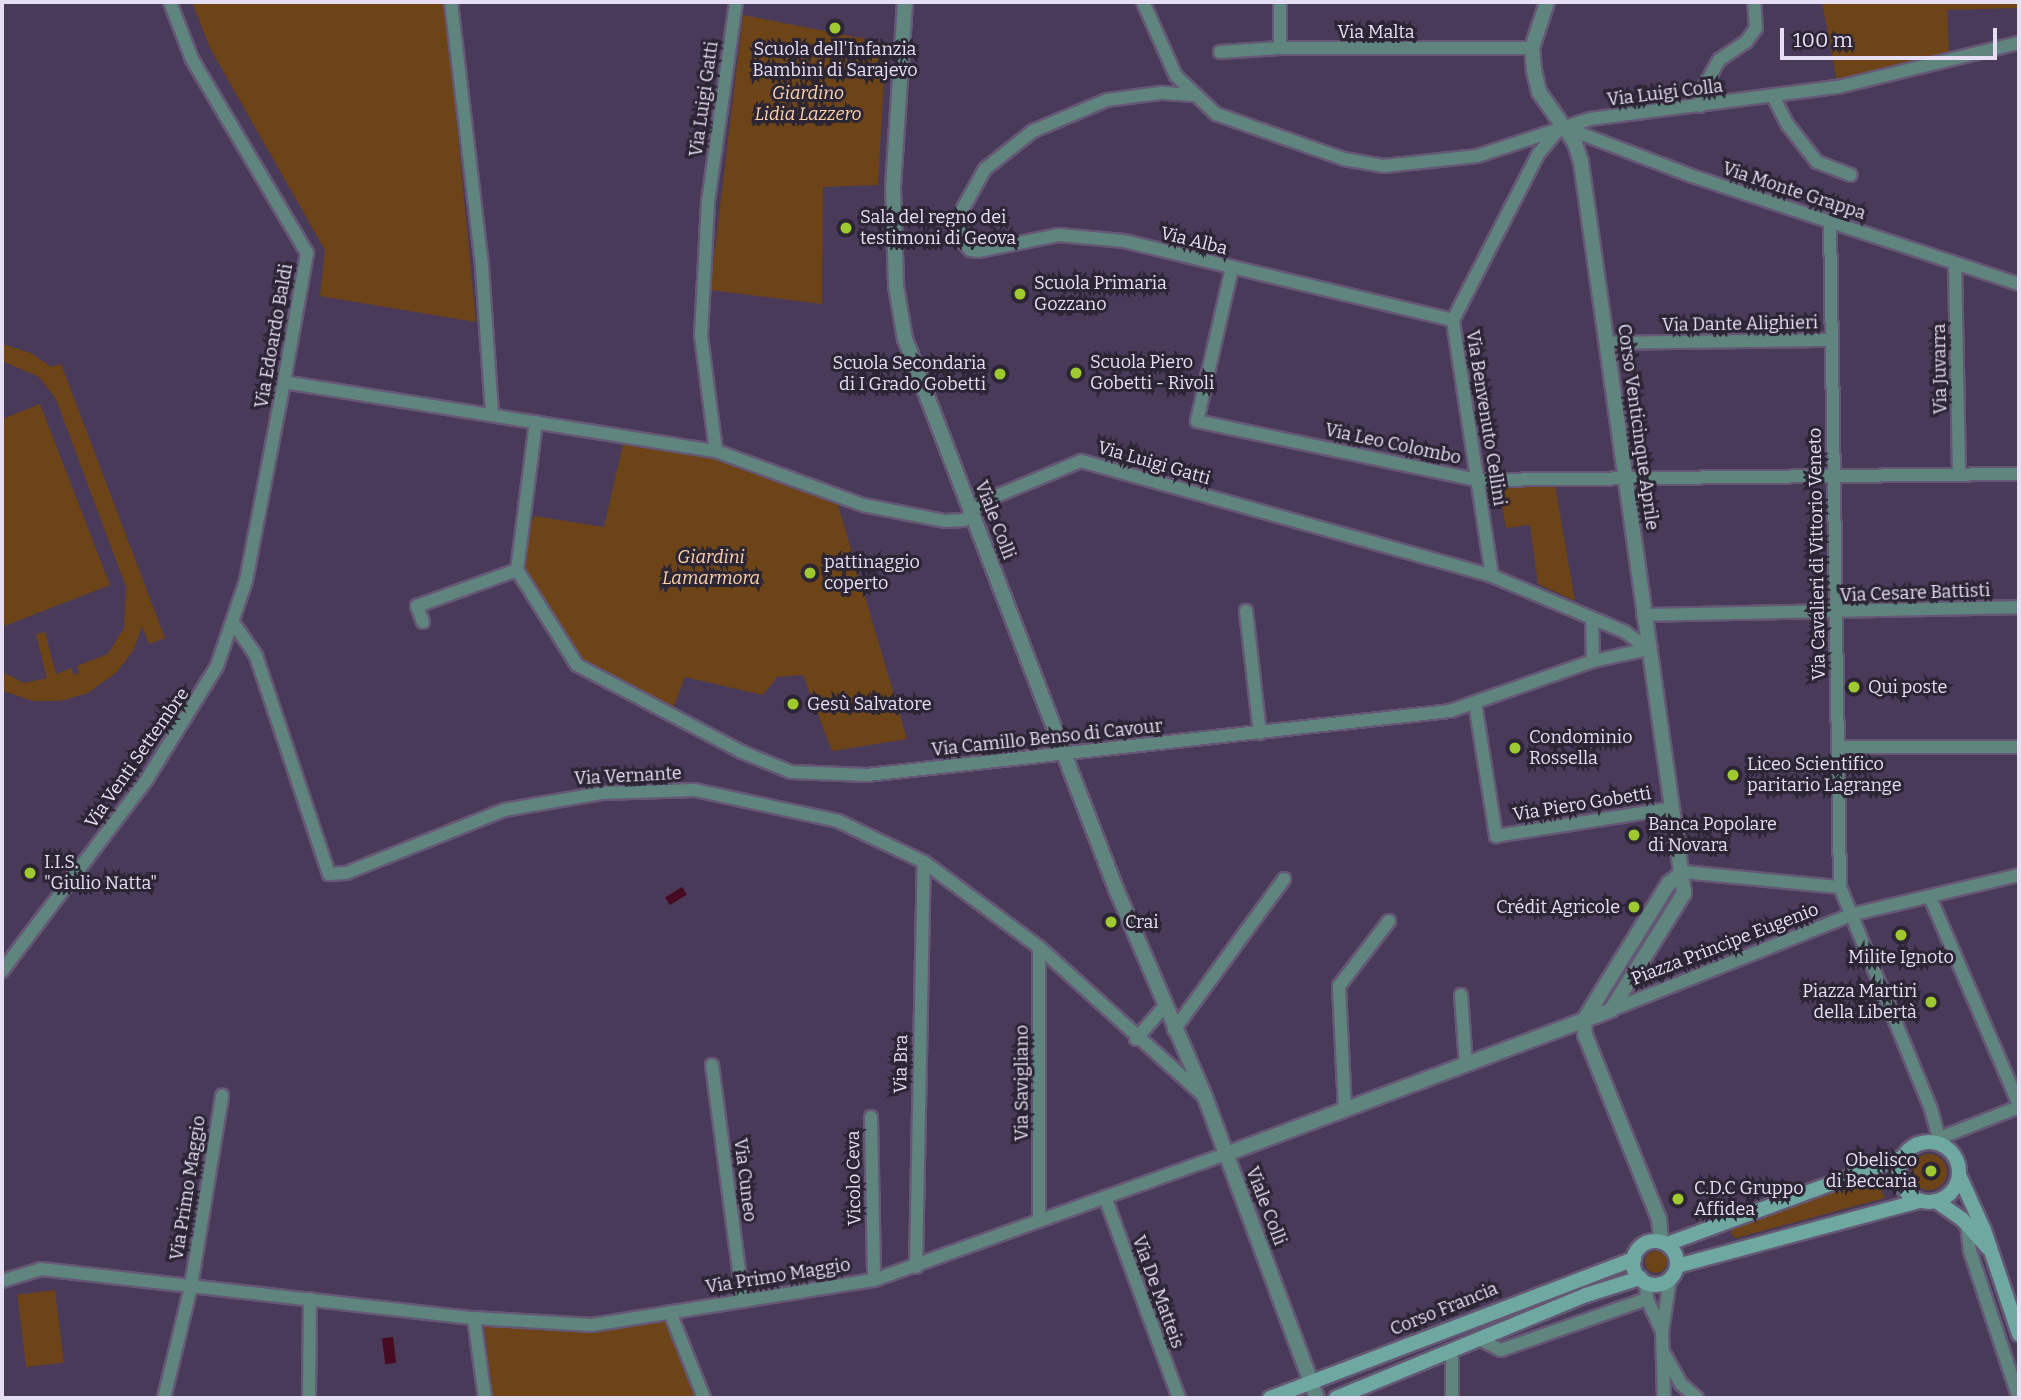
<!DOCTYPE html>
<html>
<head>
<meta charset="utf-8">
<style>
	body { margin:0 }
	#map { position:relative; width:2021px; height:1400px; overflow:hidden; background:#493a5a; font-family:Bitter,serif }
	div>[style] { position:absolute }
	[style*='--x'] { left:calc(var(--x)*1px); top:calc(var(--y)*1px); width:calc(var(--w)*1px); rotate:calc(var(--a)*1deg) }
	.green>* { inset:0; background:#6c4417; transform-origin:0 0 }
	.round { border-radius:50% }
	.water>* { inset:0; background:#460b20; transform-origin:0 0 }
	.roads { filter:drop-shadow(2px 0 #655875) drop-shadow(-2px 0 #655875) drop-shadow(0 2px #655875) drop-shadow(0 -2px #655875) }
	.minor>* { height:12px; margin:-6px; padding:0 6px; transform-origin:6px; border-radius:6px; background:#60847e }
	.tertiary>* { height:14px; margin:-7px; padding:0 7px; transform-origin:7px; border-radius:7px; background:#60847e }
	.secondary>* { height:14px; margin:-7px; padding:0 7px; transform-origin:7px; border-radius:7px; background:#6fa8a0 }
	.secondary>.ring { margin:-7px; padding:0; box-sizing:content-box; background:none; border:14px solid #6fa8a0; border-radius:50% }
	.dots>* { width:19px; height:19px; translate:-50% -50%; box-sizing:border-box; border:4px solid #2c2534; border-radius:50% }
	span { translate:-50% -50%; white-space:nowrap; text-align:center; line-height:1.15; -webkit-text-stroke:6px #2c2534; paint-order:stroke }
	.street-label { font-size:18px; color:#e6def2 }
	.poi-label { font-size:18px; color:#e6def2 }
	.left { translate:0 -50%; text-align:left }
	.right { translate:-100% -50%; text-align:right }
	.park-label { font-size:18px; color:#ffd3ab; font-style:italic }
	.frame { position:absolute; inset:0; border:4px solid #e6def2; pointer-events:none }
	.scale { position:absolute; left:1780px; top:28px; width:217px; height:32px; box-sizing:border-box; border:4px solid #e6def2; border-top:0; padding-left:9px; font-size:21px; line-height:24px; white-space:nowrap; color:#e6def2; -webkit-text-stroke:5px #2c2534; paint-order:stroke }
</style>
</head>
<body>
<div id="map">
	<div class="green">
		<i style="clip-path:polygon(192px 2px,445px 2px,476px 322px,320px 296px,325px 250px,210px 48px)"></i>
		<i style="clip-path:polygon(1822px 2px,2019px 2px,2019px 8px,1947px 10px,1949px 55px,1838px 87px)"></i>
		<i style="clip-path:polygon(743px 15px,886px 43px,878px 185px,823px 187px,822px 304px,710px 290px)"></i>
		<i style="clip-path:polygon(2px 344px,31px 353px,51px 367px,61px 364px,165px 638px,149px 644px,142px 626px,134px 649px,117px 672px,88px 693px,60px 701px,33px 701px,9px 693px,2px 690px,2px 672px,24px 683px,47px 678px,36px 634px,45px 632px,56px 674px,71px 668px,74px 675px,79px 673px,77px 666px,108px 654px,124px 628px,126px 587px,56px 399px,39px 377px,2px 361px)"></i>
		<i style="clip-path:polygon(40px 404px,110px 585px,2px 627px,2px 419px)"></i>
		<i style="clip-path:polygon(625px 436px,716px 451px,835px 495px,907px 739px,832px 751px,803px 675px,777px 677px,763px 695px,685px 677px,673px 708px,573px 659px,516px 561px,534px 516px,604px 527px)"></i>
		<i style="clip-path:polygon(1555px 485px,1575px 601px,1538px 584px,1530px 525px,1506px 528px,1499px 487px)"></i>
		<i class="round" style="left:1911px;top:1154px;width:36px;height:36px"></i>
		<i style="clip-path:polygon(1874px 1174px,1885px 1198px,1736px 1238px,1731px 1234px,1732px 1229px)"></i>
		<i class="round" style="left:1645px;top:1251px;width:22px;height:22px"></i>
		<i style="left:55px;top:1290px;width:73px;height:38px;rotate:83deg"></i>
		<i style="clip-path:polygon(666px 1319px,697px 1398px,493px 1398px,484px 1324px,594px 1332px)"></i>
	</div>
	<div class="water">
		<i style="left:682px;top:887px;width:9px;height:20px;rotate:58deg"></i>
		<i style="left:393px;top:1337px;width:26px;height:11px;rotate:83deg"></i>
	</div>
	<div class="roads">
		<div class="minor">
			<i style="--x:451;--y:2;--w:267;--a:83.3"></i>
			<i style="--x:482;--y:267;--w:147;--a:86.1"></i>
			<i style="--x:1143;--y:2;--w:81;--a:66"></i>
			<i style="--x:1176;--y:76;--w:55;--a:43.5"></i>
			<i style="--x:1216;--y:114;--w:136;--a:19.4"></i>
			<i style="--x:1344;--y:159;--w:41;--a:9.9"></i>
			<i style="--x:1384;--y:166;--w:94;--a:-6.1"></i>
			<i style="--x:1477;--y:156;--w:119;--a:-18.1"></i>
			<i style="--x:1590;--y:119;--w:250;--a:-7.4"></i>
			<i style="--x:1838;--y:87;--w:186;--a:-13.7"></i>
			<i style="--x:1280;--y:48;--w:46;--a:-90"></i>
			<i style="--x:1220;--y:52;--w:60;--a:-3.8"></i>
			<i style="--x:1280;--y:48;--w:252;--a:0"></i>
			<i style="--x:1192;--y:95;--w:32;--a:-176"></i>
			<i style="--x:1160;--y:93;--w:53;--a:172.5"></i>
			<i style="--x:1107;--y:100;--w:80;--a:157.3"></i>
			<i style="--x:1033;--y:131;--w:61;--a:141.6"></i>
			<i style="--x:985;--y:169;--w:47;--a:119.3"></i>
			<i style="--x:962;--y:210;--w:26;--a:99"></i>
			<i style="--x:958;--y:236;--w:18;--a:49"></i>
			<i style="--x:970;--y:250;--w:8;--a:7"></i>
			<i style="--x:978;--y:251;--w:83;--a:-11.2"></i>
			<i style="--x:1059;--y:235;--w:65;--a:5.3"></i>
			<i style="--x:1124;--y:241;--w:338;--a:13.5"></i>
			<i style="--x:1774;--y:98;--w:30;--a:63"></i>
			<i style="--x:1788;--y:125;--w:47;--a:51.9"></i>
			<i style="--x:1817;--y:162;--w:36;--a:21"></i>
			<i style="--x:1700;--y:106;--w:19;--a:-78"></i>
			<i style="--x:1704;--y:87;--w:31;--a:-61"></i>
			<i style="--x:1719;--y:60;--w:32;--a:-34"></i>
			<i style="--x:1746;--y:42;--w:17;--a:-54"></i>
			<i style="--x:1756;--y:28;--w:26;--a:-94"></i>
			<i style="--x:1561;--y:126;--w:140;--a:20.9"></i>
			<i style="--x:1692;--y:176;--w:344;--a:18.3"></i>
			<i style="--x:1830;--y:221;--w:666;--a:89.14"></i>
			<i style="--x:1840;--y:887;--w:240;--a:67.7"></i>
			<i style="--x:1931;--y:1109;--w:35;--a:75"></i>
			<i style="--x:1955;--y:263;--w:212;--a:88.9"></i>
			<i style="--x:1232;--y:268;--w:157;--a:102.9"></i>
			<i style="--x:1197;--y:421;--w:287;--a:11.9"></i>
			<i style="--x:1478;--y:480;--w:541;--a:-0.64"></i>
			<i style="--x:1607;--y:343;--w:224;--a:-0.8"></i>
			<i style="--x:284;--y:382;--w:437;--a:9.1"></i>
			<i style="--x:716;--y:451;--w:157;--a:20.2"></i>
			<i style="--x:863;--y:505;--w:84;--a:11"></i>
			<i style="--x:945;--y:521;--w:19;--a:-3"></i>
			<i style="--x:964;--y:520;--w:28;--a:-44"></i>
			<i style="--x:984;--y:501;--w:105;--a:-22.4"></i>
			<i style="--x:1081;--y:461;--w:427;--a:15.6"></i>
			<i style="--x:1492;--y:576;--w:144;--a:22.8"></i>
			<i style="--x:1625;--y:632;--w:29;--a:36"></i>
			<i style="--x:536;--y:422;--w:149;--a:97.3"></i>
			<i style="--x:517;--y:570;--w:112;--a:57.7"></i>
			<i style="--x:577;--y:665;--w:187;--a:27.8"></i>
			<i style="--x:742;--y:752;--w:53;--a:22.2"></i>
			<i style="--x:791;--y:772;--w:76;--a:2.3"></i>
			<i style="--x:867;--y:775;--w:587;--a:-6.26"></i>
			<i style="--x:1450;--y:711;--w:151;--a:-19.3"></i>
			<i style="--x:1593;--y:661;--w:56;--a:-12.3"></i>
			<i style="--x:716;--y:451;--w:116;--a:-97.4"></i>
			<i style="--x:701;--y:336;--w:134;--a:-87"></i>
			<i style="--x:708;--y:202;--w:202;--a:-82"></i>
			<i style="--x:1492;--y:576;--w:259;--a:-98.7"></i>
			<i style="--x:1453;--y:320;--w:188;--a:-62.8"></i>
			<i style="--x:1539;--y:153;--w:31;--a:-50"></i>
			<i style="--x:1246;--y:611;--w:123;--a:83.5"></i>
			<i style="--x:1643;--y:615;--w:376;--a:-1.2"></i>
			<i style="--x:1592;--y:618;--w:43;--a:88.7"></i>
			<i style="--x:423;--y:622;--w:17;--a:-111"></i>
			<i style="--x:417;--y:606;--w:106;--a:-19.8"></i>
			<i style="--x:234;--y:624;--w:39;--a:55"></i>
			<i style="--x:256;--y:656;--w:230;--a:71.5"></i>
			<i style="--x:329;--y:874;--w:17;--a:-3"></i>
			<i style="--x:346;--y:873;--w:170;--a:-21.7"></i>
			<i style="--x:504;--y:810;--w:99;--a:-9.8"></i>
			<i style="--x:602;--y:793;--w:93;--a:-1.8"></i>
			<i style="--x:695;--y:790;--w:146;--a:12.2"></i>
			<i style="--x:838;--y:821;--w:95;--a:25.5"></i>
			<i style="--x:924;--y:862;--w:143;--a:36.5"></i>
			<i style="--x:1039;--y:947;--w:224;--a:42.1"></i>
			<i style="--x:1475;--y:703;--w:135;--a:81"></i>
			<i style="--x:1496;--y:836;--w:179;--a:-9"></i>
			<i style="--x:1838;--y:747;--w:181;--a:0"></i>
			<i style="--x:1683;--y:872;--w:158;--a:5.5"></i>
			<i style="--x:1930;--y:897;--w:226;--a:66.8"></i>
			<i style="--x:1039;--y:947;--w:273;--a:90"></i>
			<i style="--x:2;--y:971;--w:241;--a:-52.9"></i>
			<i style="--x:147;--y:779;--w:133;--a:-58.2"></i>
			<i style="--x:217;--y:666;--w:90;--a:-71.2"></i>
			<i style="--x:246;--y:581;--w:203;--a:-79.2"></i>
			<i style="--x:284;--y:382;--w:131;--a:-79.9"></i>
			<i style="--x:307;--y:253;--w:226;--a:-120.7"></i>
			<i style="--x:192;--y:59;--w:61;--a:-111.1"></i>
			<i style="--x:1461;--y:995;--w:70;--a:85.9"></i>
			<i style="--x:1611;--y:1010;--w:261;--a:-21.6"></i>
			<i style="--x:1854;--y:914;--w:170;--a:-13.3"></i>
			<i style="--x:1174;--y:1030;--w:187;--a:-53.9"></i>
			<i style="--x:1136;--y:1039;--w:41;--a:-48.9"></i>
			<i style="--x:712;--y:1065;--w:238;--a:82.5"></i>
			<i style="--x:1345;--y:1110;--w:124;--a:-92.8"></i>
			<i style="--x:1339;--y:986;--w:82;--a:-52.4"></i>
			<i style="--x:871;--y:1117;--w:163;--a:88.9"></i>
			<i style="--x:1942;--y:1137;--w:83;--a:-21.3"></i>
			<i style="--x:1105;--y:1197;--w:214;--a:69.8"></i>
			<i style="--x:1967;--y:1224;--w:27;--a:84"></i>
			<i style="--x:1970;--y:1251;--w:155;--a:71.6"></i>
			<i style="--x:916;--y:1267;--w:405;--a:-88.9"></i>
			<i style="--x:2;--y:1281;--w:41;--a:-17.1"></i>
			<i style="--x:41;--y:1269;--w:436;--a:6.5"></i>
			<i style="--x:474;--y:1318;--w:118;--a:3.4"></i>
			<i style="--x:592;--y:1325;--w:286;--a:-9.1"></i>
			<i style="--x:874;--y:1280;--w:374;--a:-19.7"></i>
			<i style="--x:1646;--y:1282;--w:17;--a:87"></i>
			<i style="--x:1647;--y:1299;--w:35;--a:65"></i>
			<i style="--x:670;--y:1312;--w:92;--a:68.4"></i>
			<i style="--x:474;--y:1318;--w:81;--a:82.2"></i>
			<i style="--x:1481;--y:1340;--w:22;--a:27"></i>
			<i style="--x:1501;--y:1350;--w:155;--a:-19.3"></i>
			<i style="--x:1665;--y:1355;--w:33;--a:61"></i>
			<i style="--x:1681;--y:1384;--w:21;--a:41"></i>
			<i style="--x:164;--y:1398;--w:115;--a:-76.4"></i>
			<i style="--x:191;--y:1286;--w:193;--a:-80.7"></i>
			<i style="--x:309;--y:1398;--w:99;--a:-89.4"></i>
			<i style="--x:1452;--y:1398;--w:46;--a:-90"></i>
			<i style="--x:1664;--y:1398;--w:66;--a:-91.7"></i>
			<i style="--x:1662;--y:1332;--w:54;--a:-81.4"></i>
		</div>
		<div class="tertiary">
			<i style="--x:905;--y:2;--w:186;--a:93.7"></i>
			<i style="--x:893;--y:188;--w:98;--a:88.2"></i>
			<i style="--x:896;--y:286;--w:54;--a:80.4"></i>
			<i style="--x:905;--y:339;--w:589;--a:69.01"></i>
			<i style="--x:1116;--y:889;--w:226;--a:66.8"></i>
			<i style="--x:1205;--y:1097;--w:321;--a:69.6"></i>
			<i style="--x:1584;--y:1020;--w:15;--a:86"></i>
			<i style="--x:1585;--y:1035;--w:198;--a:68.1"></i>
			<i style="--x:1659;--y:1219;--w:22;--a:85"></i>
			<i style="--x:1584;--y:1020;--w:161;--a:-58.2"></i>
			<i style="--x:1669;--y:883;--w:18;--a:-38"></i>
			<i style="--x:1226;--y:1154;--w:411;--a:-20.5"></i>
			<i style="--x:1611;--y:1010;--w:138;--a:-58"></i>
			<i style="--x:1684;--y:893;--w:738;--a:-98.02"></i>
			<i style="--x:1581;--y:162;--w:20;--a:-108"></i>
			<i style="--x:1575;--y:143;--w:62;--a:-125.2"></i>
			<i style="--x:1539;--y:92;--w:23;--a:-103"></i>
			<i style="--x:1534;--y:70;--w:22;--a:-95"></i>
			<i style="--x:1532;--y:48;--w:48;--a:-71.9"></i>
		</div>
		<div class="secondary">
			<i class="ring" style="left:1899px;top:1142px;width:46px;height:46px"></i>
			<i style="--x:1959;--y:1175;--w:60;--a:65.6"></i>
			<i style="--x:1984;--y:1230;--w:110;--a:71.4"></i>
			<i style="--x:1936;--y:1201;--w:32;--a:35"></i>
			<i style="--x:1962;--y:1219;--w:38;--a:48"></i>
			<i class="ring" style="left:1633px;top:1241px;width:30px;height:30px"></i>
			<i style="--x:1667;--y:1244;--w:252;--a:-20.2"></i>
			<i style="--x:1677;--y:1266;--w:252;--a:-15"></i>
			<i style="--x:1270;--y:1398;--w:390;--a:-20.9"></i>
			<i style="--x:1336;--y:1398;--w:270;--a:-22.4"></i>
			<i style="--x:1586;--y:1295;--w:57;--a:-17.5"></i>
		</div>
	</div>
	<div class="dots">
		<i style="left:835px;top:28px;background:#9eca2f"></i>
		<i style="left:846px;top:228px;background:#9eca2f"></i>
		<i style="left:1020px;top:294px;background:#9eca2f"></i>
		<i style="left:1076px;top:373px;background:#9eca2f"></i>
		<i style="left:1000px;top:374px;background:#9eca2f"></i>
		<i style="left:810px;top:573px;background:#9eca2f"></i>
		<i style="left:1854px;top:687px;background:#9eca2f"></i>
		<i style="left:793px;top:704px;background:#9eca2f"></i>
		<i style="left:1515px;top:748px;background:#9eca2f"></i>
		<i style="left:1733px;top:775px;background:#9eca2f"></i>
		<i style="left:1634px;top:835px;background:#9eca2f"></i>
		<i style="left:30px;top:873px;background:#9eca2f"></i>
		<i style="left:1634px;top:907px;background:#9eca2f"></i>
		<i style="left:1111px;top:922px;background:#9eca2f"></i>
		<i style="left:1901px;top:935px;background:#9eca2f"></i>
		<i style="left:1931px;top:1002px;background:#9eca2f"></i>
		<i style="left:1931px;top:1171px;background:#9eca2f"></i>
		<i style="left:1678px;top:1199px;background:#9eca2f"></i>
	</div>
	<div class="street-label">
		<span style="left:1376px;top:32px">Via Malta</span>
		<span style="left:1665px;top:93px;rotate:-7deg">Via Luigi Colla</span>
		<span style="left:704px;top:99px;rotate:-82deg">Via Luigi Gatti</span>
		<span style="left:1794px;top:191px;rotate:18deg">Via Monte Grappa</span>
		<span style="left:1194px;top:241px;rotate:14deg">Via Alba</span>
		<span style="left:1740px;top:324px;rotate:-1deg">Via Dante Alighieri</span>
		<span style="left:274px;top:336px;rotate:-80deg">Via Edoardo Baldi</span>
		<span style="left:1940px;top:369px;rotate:-91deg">Via Juvarra</span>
		<span style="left:1486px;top:418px;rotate:81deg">Via Benvenuto Cellini</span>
		<span style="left:1638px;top:427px;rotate:82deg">Corso Venticinque Aprile</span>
		<span style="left:1393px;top:444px;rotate:12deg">Via Leo Colombo</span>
		<span style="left:1154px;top:463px;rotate:16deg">Via Luigi Gatti</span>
		<span style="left:995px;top:520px;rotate:69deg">Viale Colli</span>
		<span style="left:1817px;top:554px;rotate:-91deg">Via Cavalieri di Vittorio Veneto</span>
		<span style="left:1915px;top:593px;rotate:-2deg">Via Cesare Battisti</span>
		<span style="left:1047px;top:738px;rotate:-6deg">Via Camillo Benso di Cavour</span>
		<span style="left:137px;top:758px;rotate:-55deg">Via Venti Settembre</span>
		<span style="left:628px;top:776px;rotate:-3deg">Via Vernante</span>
		<span style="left:1582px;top:804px;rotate:-9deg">Via Piero Gobetti</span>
		<span style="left:1725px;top:944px;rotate:-21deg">Piazza Principe Eugenio</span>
		<span style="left:901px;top:1064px;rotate:-89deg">Via Bra</span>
		<span style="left:1022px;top:1083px;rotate:-90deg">Via Savigliano</span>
		<span style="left:854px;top:1178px;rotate:-91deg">Vicolo Ceva</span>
		<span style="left:745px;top:1180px;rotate:83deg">Via Cuneo</span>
		<span style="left:188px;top:1188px;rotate:-81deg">Via Primo Maggio</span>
		<span style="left:1266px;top:1206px;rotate:69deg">Viale Colli</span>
		<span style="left:778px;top:1276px;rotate:-9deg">Via Primo Maggio</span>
		<span style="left:1158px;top:1292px;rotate:70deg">Via De Matteis</span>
		<span style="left:1444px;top:1309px;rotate:-22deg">Corso Francia</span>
	</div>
	<div class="poi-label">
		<span style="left:835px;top:60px">Scuola dell'Infanzia<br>Bambini di Sarajevo</span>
		<span class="left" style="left:860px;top:228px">Sala del regno dei<br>testimoni di Geova</span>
		<span class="left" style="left:1034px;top:294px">Scuola Primaria<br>Gozzano</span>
		<span class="left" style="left:1090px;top:373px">Scuola Piero<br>Gobetti - Rivoli</span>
		<span class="right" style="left:986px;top:374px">Scuola Secondaria<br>di I Grado Gobetti</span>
		<span class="left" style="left:824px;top:573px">pattinaggio<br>coperto</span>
		<span class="left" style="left:1868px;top:687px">Qui poste</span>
		<span class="left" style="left:807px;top:704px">Gesù Salvatore</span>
		<span class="left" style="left:1529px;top:748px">Condominio<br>Rossella</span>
		<span class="left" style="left:1747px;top:775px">Liceo Scientifico<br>paritario Lagrange</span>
		<span class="left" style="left:1648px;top:835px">Banca Popolare<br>di Novara</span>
		<span class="left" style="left:44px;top:873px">I.I.S.<br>"Giulio Natta"</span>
		<span class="right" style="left:1620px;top:907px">Crédit Agricole</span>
		<span class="left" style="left:1125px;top:922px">Crai</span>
		<span style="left:1901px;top:957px">Milite Ignoto</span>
		<span class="right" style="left:1917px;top:1002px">Piazza Martiri<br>della Libertà</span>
		<span class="right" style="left:1917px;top:1171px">Obelisco<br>di Beccaria</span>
		<span class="left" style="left:1694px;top:1199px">C.D.C Gruppo<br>Affidea</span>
	</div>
	<div class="park-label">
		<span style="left:808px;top:104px">Giardino<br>Lidia Lazzero</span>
		<span style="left:711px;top:568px">Giardini<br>Lamarmora</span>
	</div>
	<div class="frame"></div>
	<div class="scale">100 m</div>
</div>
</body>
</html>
